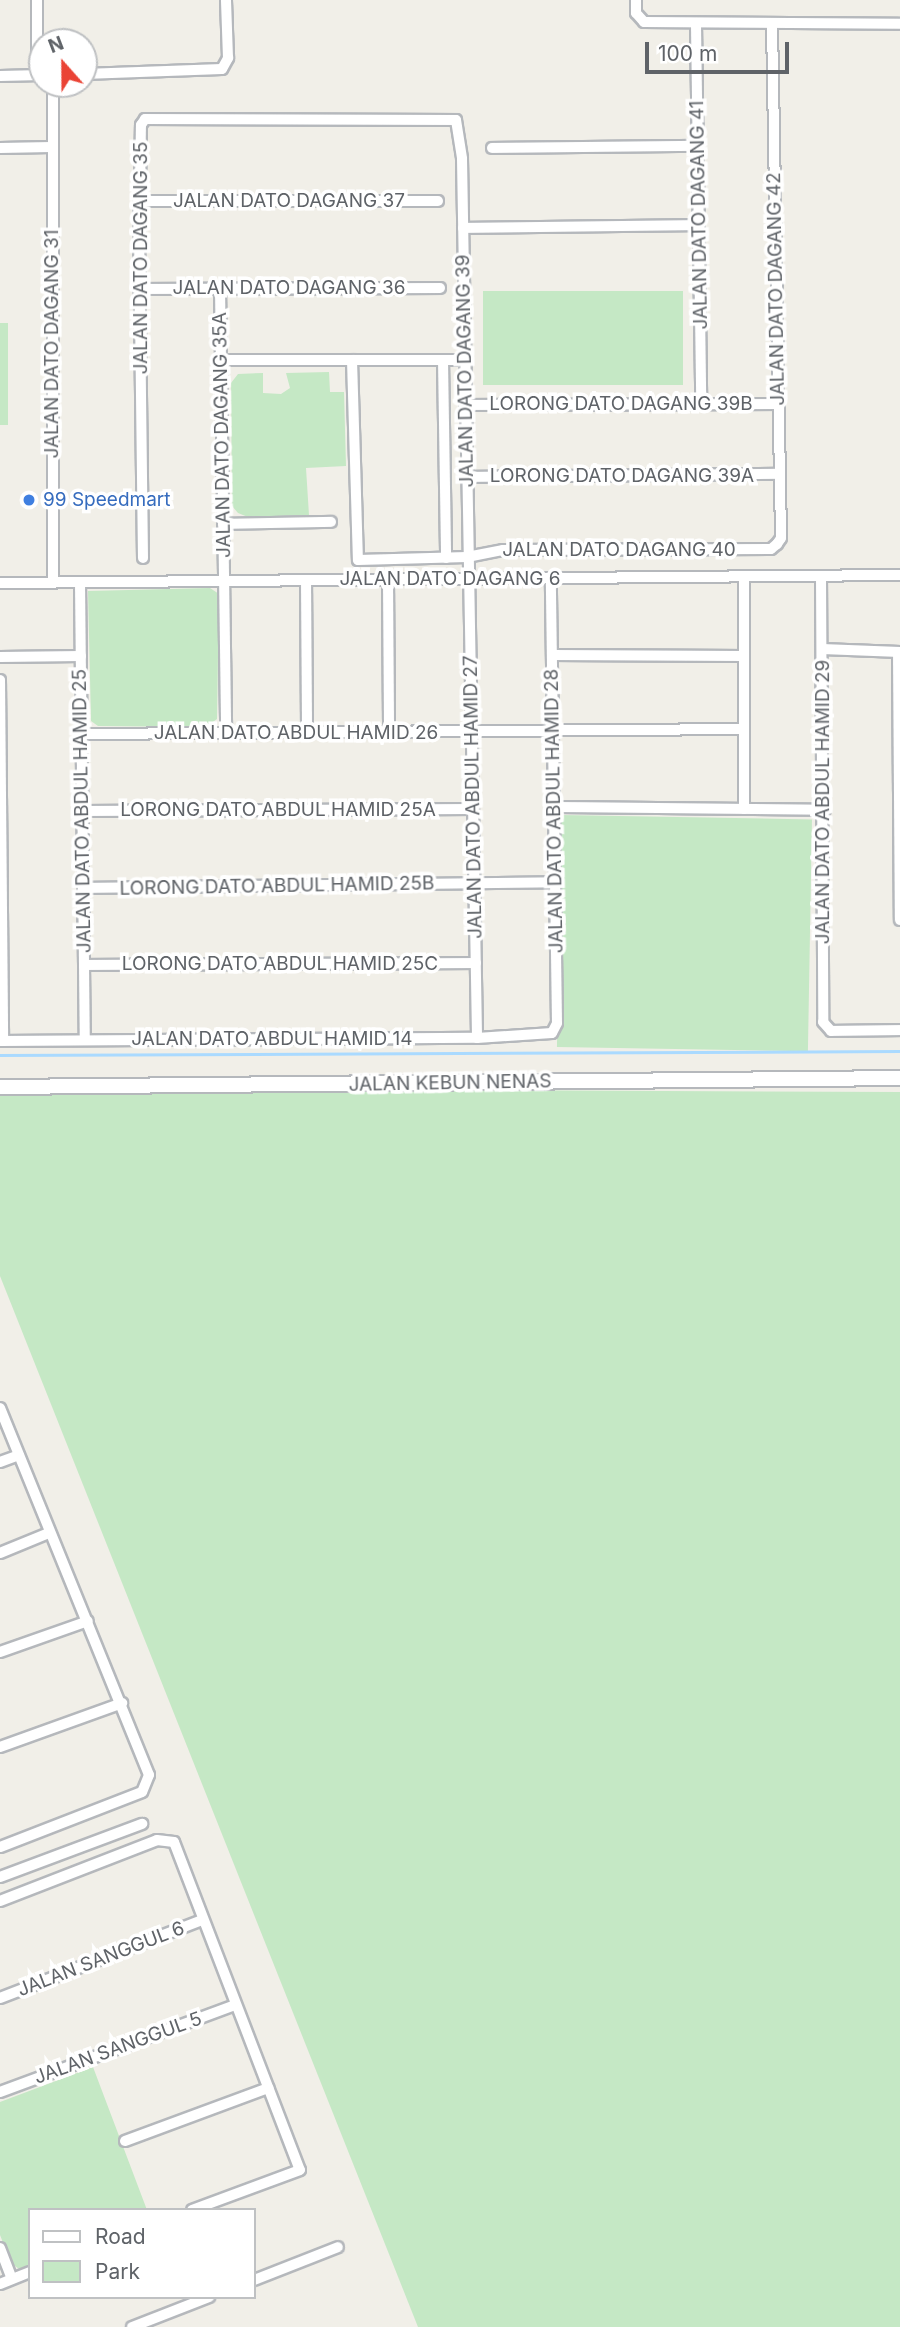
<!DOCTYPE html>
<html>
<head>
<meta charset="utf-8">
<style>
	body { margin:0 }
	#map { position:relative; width:900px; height:2327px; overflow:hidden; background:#f1efe8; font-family:Inter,sans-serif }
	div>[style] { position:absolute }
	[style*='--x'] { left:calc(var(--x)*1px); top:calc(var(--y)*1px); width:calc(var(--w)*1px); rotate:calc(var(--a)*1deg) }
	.green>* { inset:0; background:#c5e8c5; transform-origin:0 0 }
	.stream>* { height:2.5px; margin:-1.25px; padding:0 1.25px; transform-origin:1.25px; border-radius:1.25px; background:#aadaff }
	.roads { filter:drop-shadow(2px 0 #b5b8bc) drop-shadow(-2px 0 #b5b8bc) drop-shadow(0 2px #b5b8bc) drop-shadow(0 -2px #b5b8bc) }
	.minor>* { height:10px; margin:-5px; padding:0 5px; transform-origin:5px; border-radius:5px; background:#fff }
	.tertiary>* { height:14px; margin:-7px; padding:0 7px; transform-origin:7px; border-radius:7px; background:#fff }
	.dots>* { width:19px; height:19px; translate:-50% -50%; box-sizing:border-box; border:4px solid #fff; border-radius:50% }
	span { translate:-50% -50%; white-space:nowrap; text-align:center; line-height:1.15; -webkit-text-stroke:7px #fff; paint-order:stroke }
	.street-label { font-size:19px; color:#5f6368 }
	.shop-label { font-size:19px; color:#366cbe }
	.left { translate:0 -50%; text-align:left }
	.legend { position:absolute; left:28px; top:2208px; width:228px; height:91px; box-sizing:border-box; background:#fff; border:2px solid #bfc1c3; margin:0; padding:9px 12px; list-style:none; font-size:21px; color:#5f6368 }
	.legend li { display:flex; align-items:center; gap:14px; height:35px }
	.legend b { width:35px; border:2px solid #bfc1c3 }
	.north { position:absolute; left:28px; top:28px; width:70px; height:70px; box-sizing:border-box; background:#fff; border:2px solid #bfc1c3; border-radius:50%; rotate:339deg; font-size:19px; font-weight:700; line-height:28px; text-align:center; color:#5f6368 }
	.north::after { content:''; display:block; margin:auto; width:24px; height:32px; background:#ea4335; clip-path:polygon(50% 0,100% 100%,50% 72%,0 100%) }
	.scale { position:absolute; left:645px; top:42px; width:144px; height:32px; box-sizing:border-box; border:4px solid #5f6368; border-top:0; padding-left:9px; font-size:21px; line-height:24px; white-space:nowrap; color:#5f6368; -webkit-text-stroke:5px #fff; paint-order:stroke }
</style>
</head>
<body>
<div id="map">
	<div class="green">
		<i style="left:683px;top:291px;width:94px;height:200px;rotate:90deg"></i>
		<i style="left:0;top:323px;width:8px;height:102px"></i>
		<i style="clip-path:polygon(329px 372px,330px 392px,344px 392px,346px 466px,306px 468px,309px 515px,248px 517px,238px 513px,232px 506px,231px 383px,238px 374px,263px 373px,263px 393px,281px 394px,290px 388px,286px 373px)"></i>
		<i style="clip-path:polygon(210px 588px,219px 594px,217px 719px,206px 727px,98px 726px,91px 721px,88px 591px)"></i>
		<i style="left:561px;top:815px;width:251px;height:232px;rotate:1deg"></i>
		<i style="clip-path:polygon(0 1088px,900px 1092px,900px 2327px,418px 2327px,0 1276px)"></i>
		<i style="clip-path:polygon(93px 2067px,147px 2210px,30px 2210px,30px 2265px,19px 2269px,11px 2263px,0 2235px,0 2102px)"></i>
	</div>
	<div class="stream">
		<i style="--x:0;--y:1055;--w:900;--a:-0.25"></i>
	</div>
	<div class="roads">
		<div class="minor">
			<i style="--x:37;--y:0;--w:75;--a:90"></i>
			<i style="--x:636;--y:0;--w:13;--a:90"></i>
			<i style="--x:636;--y:13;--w:12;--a:48"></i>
			<i style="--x:644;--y:22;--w:256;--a:0.4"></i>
			<i style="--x:696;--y:25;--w:379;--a:89.2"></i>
			<i style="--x:84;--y:74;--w:138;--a:-2.1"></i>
			<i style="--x:222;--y:69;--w:13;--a:-61"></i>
			<i style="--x:228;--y:58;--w:58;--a:-92"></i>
			<i style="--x:0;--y:76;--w:42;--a:-1.4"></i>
			<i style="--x:0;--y:148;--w:51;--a:-1.1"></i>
			<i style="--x:492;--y:148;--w:206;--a:-0.6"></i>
			<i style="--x:140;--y:201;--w:298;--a:0"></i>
			<i style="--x:463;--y:228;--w:236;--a:-0.7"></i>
			<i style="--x:220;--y:288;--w:445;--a:89.2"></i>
			<i style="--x:139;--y:289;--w:301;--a:-0.2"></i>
			<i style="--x:221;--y:360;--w:243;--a:0"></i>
			<i style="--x:352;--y:360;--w:200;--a:88.3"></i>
			<i style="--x:358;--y:560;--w:109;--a:-1.6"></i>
			<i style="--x:467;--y:557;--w:37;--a:-11"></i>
			<i style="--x:503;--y:550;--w:268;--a:-0.2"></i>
			<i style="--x:771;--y:549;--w:8;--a:-40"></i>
			<i style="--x:777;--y:544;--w:7;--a:-56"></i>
			<i style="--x:781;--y:538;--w:514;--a:-91"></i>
			<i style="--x:443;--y:360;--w:198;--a:89.1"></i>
			<i style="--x:465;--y:405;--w:312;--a:-0.2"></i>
			<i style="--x:466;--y:477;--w:312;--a:-0.6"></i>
			<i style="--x:223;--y:524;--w:108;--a:-1.1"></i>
			<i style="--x:143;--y:558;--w:309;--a:-90.7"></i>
			<i style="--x:139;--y:249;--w:124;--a:-89.1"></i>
			<i style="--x:141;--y:125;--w:7;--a:-56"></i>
			<i style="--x:145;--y:119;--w:311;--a:0.2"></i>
			<i style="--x:456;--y:120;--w:39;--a:81"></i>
			<i style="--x:462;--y:159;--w:879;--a:89.02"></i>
			<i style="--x:821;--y:576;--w:446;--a:89.7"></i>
			<i style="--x:823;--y:1022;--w:12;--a:48"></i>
			<i style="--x:831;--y:1031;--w:69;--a:-0.8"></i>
			<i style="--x:744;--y:577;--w:232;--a:90"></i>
			<i style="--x:306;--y:580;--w:153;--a:89.6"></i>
			<i style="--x:388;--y:580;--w:152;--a:89.6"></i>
			<i style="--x:53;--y:582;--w:498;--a:-90"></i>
			<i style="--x:80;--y:582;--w:458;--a:89.4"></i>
			<i style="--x:0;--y:583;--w:900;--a:-0.51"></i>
			<i style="--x:822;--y:649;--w:78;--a:2.2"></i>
			<i style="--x:898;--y:652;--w:268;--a:89.6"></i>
			<i style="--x:552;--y:655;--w:192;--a:0.3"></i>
			<i style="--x:0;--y:657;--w:81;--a:-0.7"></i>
			<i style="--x:0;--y:680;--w:361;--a:89.5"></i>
			<i style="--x:82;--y:734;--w:662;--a:-0.43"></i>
			<i style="--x:554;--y:807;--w:271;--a:0.6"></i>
			<i style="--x:82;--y:811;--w:391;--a:-0.3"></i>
			<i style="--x:83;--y:888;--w:471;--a:-0.7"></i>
			<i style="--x:84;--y:965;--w:392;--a:-0.3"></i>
			<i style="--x:0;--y:1041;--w:477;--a:-0.4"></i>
			<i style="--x:477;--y:1038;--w:75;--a:-3.8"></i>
			<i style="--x:552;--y:1033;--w:11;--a:-63"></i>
			<i style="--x:557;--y:1023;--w:445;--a:-90.8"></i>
			<i style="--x:0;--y:1408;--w:396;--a:67.9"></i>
			<i style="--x:149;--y:1775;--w:18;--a:112"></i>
			<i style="--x:142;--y:1792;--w:152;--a:158.8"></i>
			<i style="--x:0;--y:1462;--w:20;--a:-20"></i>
			<i style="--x:0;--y:1553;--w:53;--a:-22.2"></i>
			<i style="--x:0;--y:1652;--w:93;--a:-19.4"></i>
			<i style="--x:0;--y:1747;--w:130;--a:-19.8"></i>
			<i style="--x:0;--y:1877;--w:152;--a:-20.5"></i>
			<i style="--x:0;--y:1901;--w:168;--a:-21.2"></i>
			<i style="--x:157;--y:1840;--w:17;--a:7"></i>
			<i style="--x:174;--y:1842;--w:351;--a:69"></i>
			<i style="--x:300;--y:2170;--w:115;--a:159.7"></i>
			<i style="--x:0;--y:1998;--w:217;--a:-21.1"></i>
			<i style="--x:0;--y:2092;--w:251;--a:-20.3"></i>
			<i style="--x:125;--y:2141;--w:153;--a:-20.3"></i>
			<i style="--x:0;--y:2248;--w:33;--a:69"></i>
			<i style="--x:254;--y:2280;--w:90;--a:-21.4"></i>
			<i style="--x:0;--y:2284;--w:32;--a:-22"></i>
			<i style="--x:132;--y:2327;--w:83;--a:-21.3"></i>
		</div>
		<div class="tertiary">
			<i style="--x:0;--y:1087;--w:900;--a:-0.57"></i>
		</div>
	</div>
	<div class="dots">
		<i style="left:29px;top:500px;background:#3f7fe0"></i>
	</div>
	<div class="street-label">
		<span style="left:289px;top:201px">JALAN DATO DAGANG 37</span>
		<span style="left:699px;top:215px;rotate:-91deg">JALAN DATO DAGANG 41</span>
		<span style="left:141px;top:258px;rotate:-90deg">JALAN DATO DAGANG 35</span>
		<span style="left:289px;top:288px">JALAN DATO DAGANG 36</span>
		<span style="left:776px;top:289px;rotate:-91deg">JALAN DATO DAGANG 42</span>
		<span style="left:52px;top:344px;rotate:-90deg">JALAN DATO DAGANG 31</span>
		<span style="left:465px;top:371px;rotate:-91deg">JALAN DATO DAGANG 39</span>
		<span style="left:621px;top:404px">LORONG DATO DAGANG 39B</span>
		<span style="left:222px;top:435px;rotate:-91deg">JALAN DATO DAGANG 35A</span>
		<span style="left:622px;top:476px">LORONG DATO DAGANG 39A</span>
		<span style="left:619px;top:550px">JALAN DATO DAGANG 40</span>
		<span style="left:450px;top:579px">JALAN DATO DAGANG 6</span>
		<span style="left:296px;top:733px">JALAN DATO ABDUL HAMID 26</span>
		<span style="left:473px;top:797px;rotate:-91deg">JALAN DATO ABDUL HAMID 27</span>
		<span style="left:823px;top:802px;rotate:-90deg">JALAN DATO ABDUL HAMID 29</span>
		<span style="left:278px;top:810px">LORONG DATO ABDUL HAMID 25A</span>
		<span style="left:82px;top:811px;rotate:-91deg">JALAN DATO ABDUL HAMID 25</span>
		<span style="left:554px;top:811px;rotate:-91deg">JALAN DATO ABDUL HAMID 28</span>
		<span style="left:277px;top:886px;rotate:-1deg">LORONG DATO ABDUL HAMID 25B</span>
		<span style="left:280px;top:964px">LORONG DATO ABDUL HAMID 25C</span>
		<span style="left:272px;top:1039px">JALAN DATO ABDUL HAMID 14</span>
		<span style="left:450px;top:1083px;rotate:-1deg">JALAN KEBUN NENAS</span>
		<span style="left:101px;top:1959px;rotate:-21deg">JALAN SANGGUL 6</span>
		<span style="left:118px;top:2048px;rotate:-20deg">JALAN SANGGUL 5</span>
	</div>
	<div class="shop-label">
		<span class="left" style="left:43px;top:500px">99 Speedmart</span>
	</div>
	<ul class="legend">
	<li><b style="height:9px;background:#fff"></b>Road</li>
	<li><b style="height:19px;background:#c5e8c5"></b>Park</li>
	</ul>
	<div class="north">N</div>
	<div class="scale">100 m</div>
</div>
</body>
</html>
